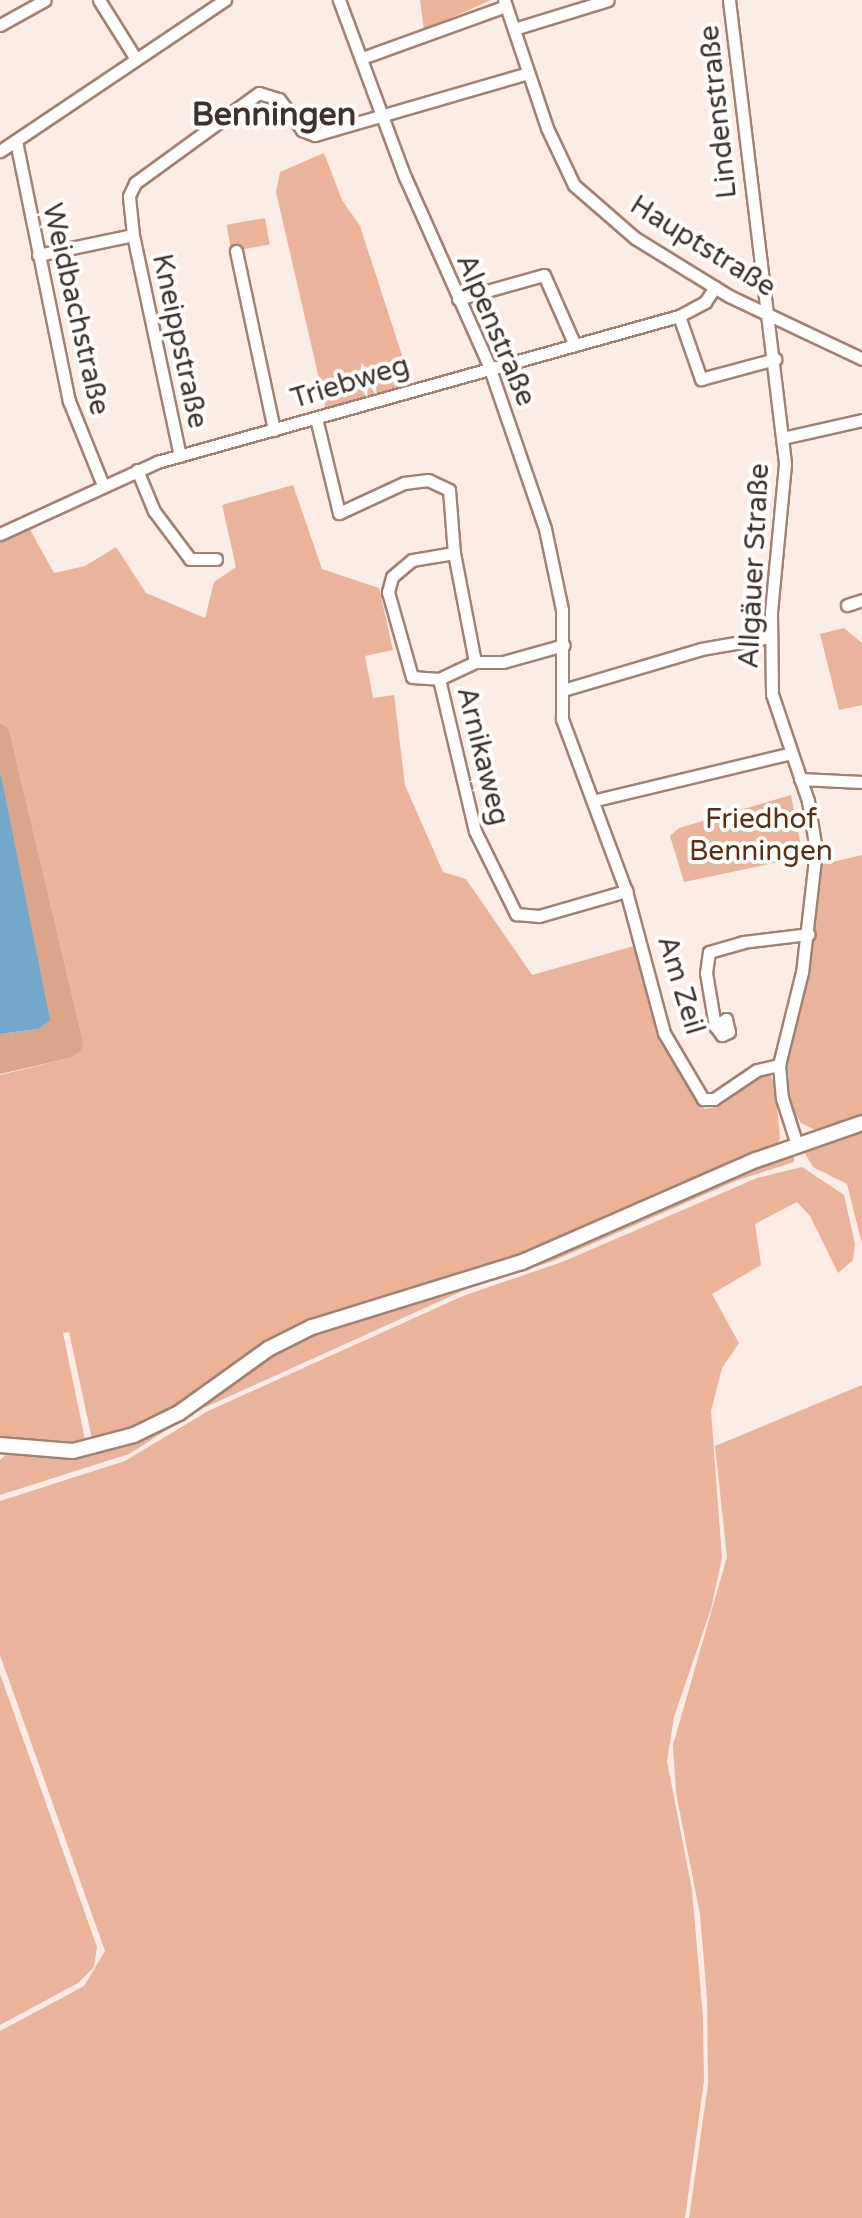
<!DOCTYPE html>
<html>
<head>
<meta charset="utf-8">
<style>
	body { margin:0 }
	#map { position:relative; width:862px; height:2218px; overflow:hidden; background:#fbede6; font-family:"Varela Round",sans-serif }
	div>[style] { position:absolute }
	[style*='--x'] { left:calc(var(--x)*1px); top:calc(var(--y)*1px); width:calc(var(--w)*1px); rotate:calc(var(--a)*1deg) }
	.green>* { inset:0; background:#ebb49a; transform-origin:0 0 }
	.forest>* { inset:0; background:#dca58a }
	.water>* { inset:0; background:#74a8ca }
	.roads { filter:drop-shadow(2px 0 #a08172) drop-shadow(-2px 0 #a08172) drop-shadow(0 2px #a08172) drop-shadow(0 -2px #a08172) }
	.minor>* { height:11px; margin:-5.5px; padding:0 5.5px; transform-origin:5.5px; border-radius:5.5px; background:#fff }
	.tertiary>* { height:14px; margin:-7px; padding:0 7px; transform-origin:7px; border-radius:7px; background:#fff }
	span { translate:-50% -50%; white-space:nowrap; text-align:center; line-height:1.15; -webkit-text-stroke:8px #fff; paint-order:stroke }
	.street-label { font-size:28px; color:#3f322b }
	.park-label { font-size:28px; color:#5f2d10 }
	.quarter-label { font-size:32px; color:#3f322b; font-weight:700 }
</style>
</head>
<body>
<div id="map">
	<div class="green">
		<i style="clip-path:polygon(420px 0,491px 0,424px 30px)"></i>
		<i style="clip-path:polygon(324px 153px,342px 200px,360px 226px,411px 383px,326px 409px,276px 192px,280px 172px)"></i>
		<i style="left:265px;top:218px;width:27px;height:39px;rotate:80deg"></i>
		<i style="clip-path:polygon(293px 485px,322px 569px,379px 588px,393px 650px,365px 656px,373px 698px,394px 695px,405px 785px,443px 872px,466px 879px,532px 975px,634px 946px,658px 1035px,704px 1109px,720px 1106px,768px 1072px,775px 1083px,780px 1139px,775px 1147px,539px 1250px,339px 1312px,142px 1427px,92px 1439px,69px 1332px,63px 1333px,85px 1440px,64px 1445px,0 1438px,0 1075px,70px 1058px,83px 1041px,9px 729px,0 722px,0 538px,28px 526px,54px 573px,85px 566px,116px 547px,146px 593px,205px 618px,214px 582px,236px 567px,222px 505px)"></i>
		<i style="clip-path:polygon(844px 628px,862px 643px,862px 705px,839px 710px,820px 634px)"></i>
		<i style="clip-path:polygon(791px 795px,803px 857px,684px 882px,670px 836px,679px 828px)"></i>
		<i style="clip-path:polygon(862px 855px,862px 1118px,817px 1131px,801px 1123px,790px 1105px,787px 1050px,802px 997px,820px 865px)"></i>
		<i style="clip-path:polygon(862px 1128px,862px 1244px,847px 1184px,813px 1167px,803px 1150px)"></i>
		<i style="clip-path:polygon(794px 1154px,794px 1162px,738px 1180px,553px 1261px,467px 1289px,197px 1411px,129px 1454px,0 1495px,0 1460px,8px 1453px,102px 1450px,305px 1335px,482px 1280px)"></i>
		<i style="clip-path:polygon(802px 1167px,844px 1195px,855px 1244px,853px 1260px,838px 1273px,810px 1216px,797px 1202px,755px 1224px,761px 1265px,712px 1294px,739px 1343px,722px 1368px,711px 1411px,722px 1558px,711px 1609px,674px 1717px,667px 1761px,692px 1890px,703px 2018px,704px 2081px,685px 2218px,0 2218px,0 2031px,84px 1986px,105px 1951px,0 1655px,0 1501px,125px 1461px,208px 1411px,463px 1296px,562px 1262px,757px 1178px)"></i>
		<i style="clip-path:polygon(862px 1385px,862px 2218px,689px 2218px,708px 2084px,707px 1999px,700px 1914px,676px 1793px,673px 1745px,727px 1557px,715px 1446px)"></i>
		<i style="clip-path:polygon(0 1674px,97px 1947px,94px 1967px,78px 1983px,0 2025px)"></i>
	</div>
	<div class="forest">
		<i style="clip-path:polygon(0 722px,9px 729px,83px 1041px,81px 1051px,70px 1058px,0 1074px,0 1034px,38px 1029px,0 771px)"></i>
	</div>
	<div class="water">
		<i style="clip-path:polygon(0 771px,50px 1020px,38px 1029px,0 1034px)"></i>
	</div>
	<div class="roads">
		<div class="minor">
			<i style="--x:99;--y:0;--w:70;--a:57.9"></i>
			<i style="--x:339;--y:0;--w:189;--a:69.6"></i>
			<i style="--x:405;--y:177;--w:207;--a:66"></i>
			<i style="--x:489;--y:366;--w:172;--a:71"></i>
			<i style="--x:545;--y:529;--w:83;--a:78.1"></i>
			<i style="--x:562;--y:610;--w:109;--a:90"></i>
			<i style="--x:562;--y:719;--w:184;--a:69.6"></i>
			<i style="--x:626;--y:891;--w:147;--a:75"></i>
			<i style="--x:664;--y:1033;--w:77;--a:59.4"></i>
			<i style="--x:703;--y:1099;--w:11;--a:0"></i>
			<i style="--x:714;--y:1099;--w:52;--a:-34"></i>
			<i style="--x:757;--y:1070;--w:23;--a:-13"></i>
			<i style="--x:504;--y:0;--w:135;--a:71.4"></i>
			<i style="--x:547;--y:128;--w:63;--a:64.7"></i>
			<i style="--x:574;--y:185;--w:81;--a:41"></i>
			<i style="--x:635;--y:238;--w:110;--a:31.7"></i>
			<i style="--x:729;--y:296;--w:147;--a:25.3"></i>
			<i style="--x:729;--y:0;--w:467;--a:83.1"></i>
			<i style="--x:785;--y:464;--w:149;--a:95.4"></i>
			<i style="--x:771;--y:612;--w:82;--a:89.3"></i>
			<i style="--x:772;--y:694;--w:113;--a:71.4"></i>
			<i style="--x:808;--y:801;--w:50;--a:80.7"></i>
			<i style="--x:816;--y:850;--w:123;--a:96.5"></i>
			<i style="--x:802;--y:972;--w:96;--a:103.9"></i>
			<i style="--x:779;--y:1065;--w:33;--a:85"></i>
			<i style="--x:782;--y:1098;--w:49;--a:72.3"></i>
			<i style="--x:0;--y:25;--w:51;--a:-29.1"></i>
			<i style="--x:514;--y:29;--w:98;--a:-17.1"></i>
			<i style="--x:362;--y:58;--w:153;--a:-19.9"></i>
			<i style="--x:16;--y:141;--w:265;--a:78.5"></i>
			<i style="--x:69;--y:401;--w:91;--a:68"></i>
			<i style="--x:0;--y:151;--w:271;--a:-33.9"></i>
			<i style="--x:133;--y:235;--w:226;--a:78"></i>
			<i style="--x:236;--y:251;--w:183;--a:78"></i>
			<i style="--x:38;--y:255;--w:97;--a:-11.9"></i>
			<i style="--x:133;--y:235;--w:39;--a:-96"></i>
			<i style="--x:129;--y:196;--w:14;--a:-65"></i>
			<i style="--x:135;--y:183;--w:153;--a:-36"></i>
			<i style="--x:259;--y:93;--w:21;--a:17"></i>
			<i style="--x:279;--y:99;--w:39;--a:53"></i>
			<i style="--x:302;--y:130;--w:14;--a:21"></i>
			<i style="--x:315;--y:135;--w:222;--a:-16.2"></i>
			<i style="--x:458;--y:299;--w:89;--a:-15.6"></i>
			<i style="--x:544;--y:275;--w:74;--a:66.2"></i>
			<i style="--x:679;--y:316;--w:67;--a:70.8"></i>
			<i style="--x:701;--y:379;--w:77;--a:-15.1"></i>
			<i style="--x:316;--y:418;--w:98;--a:76.4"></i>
			<i style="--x:339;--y:513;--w:72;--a:-24.8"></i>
			<i style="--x:404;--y:483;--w:24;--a:-7"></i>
			<i style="--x:428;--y:480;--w:23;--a:25"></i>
			<i style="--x:449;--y:490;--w:63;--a:85.5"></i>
			<i style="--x:454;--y:553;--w:111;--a:79.1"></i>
			<i style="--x:475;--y:662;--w:28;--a:0"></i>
			<i style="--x:503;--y:662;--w:63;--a:-15.6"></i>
			<i style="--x:783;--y:438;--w:81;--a:-12.8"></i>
			<i style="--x:137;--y:470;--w:44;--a:67.5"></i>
			<i style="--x:154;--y:511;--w:60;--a:53.1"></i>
			<i style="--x:190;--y:559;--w:26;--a:0"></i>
			<i style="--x:0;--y:534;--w:173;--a:-24.6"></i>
			<i style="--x:157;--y:462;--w:542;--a:-15.63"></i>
			<i style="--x:679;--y:316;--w:30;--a:-28"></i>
			<i style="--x:705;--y:302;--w:18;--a:-56"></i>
			<i style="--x:454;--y:553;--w:43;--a:170.5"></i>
			<i style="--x:412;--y:560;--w:26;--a:140"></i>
			<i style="--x:392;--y:577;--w:16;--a:105"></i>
			<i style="--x:388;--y:592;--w:88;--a:74.2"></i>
			<i style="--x:412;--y:677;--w:27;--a:4"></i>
			<i style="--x:439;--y:679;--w:40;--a:-25"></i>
			<i style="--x:847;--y:605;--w:16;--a:-18"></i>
			<i style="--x:439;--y:679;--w:156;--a:76.7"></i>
			<i style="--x:475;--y:831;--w:93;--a:63.7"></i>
			<i style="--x:516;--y:914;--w:23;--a:5"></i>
			<i style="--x:539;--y:916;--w:91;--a:-16"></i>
			<i style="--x:563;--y:690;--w:144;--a:-16.5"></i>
			<i style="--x:701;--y:649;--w:70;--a:-9.9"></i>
			<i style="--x:800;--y:779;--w:62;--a:2.8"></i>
			<i style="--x:596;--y:800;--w:197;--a:-13.5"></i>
			<i style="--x:726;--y:1019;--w:13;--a:77"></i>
			<i style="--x:729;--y:1032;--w:8;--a:157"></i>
			<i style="--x:722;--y:1035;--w:11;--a:-128"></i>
			<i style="--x:715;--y:1026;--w:13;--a:-32"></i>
			<i style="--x:715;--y:1026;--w:54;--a:-99.6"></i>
			<i style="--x:706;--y:973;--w:21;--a:-82"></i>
			<i style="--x:709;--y:952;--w:35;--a:-16"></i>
			<i style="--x:743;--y:942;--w:66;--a:-6.9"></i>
		</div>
		<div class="tertiary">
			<i style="--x:0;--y:1445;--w:73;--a:4.7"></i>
			<i style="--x:73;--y:1451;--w:63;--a:-14.7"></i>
			<i style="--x:134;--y:1435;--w:50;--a:-26.1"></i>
			<i style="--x:179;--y:1413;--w:110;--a:-35.7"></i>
			<i style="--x:268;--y:1349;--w:49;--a:-26.6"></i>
			<i style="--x:312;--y:1327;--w:220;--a:-17.2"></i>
			<i style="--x:522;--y:1262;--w:255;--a:-23.6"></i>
			<i style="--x:756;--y:1160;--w:112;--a:-19.2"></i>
		</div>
	</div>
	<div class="street-label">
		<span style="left:718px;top:112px;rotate:-96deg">Lindenstraße</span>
		<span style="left:703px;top:246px;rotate:32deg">Hauptstraße</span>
		<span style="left:76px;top:309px;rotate:77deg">Weidbachstraße</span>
		<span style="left:496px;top:330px;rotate:67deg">Alpenstraße</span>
		<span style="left:180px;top:341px;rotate:78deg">Kneippstraße</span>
		<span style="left:350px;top:382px;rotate:-17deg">Triebweg</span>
		<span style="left:754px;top:566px;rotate:-87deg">Allgäuer Straße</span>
		<span style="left:483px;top:756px;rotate:76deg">Arnikaweg</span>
		<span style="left:681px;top:985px;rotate:73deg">Am Zeil</span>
	</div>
	<div class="park-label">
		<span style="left:761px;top:835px">Friedhof<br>Benningen</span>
	</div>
	<div class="quarter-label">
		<span style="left:274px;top:115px">Benningen</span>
	</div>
</div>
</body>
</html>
